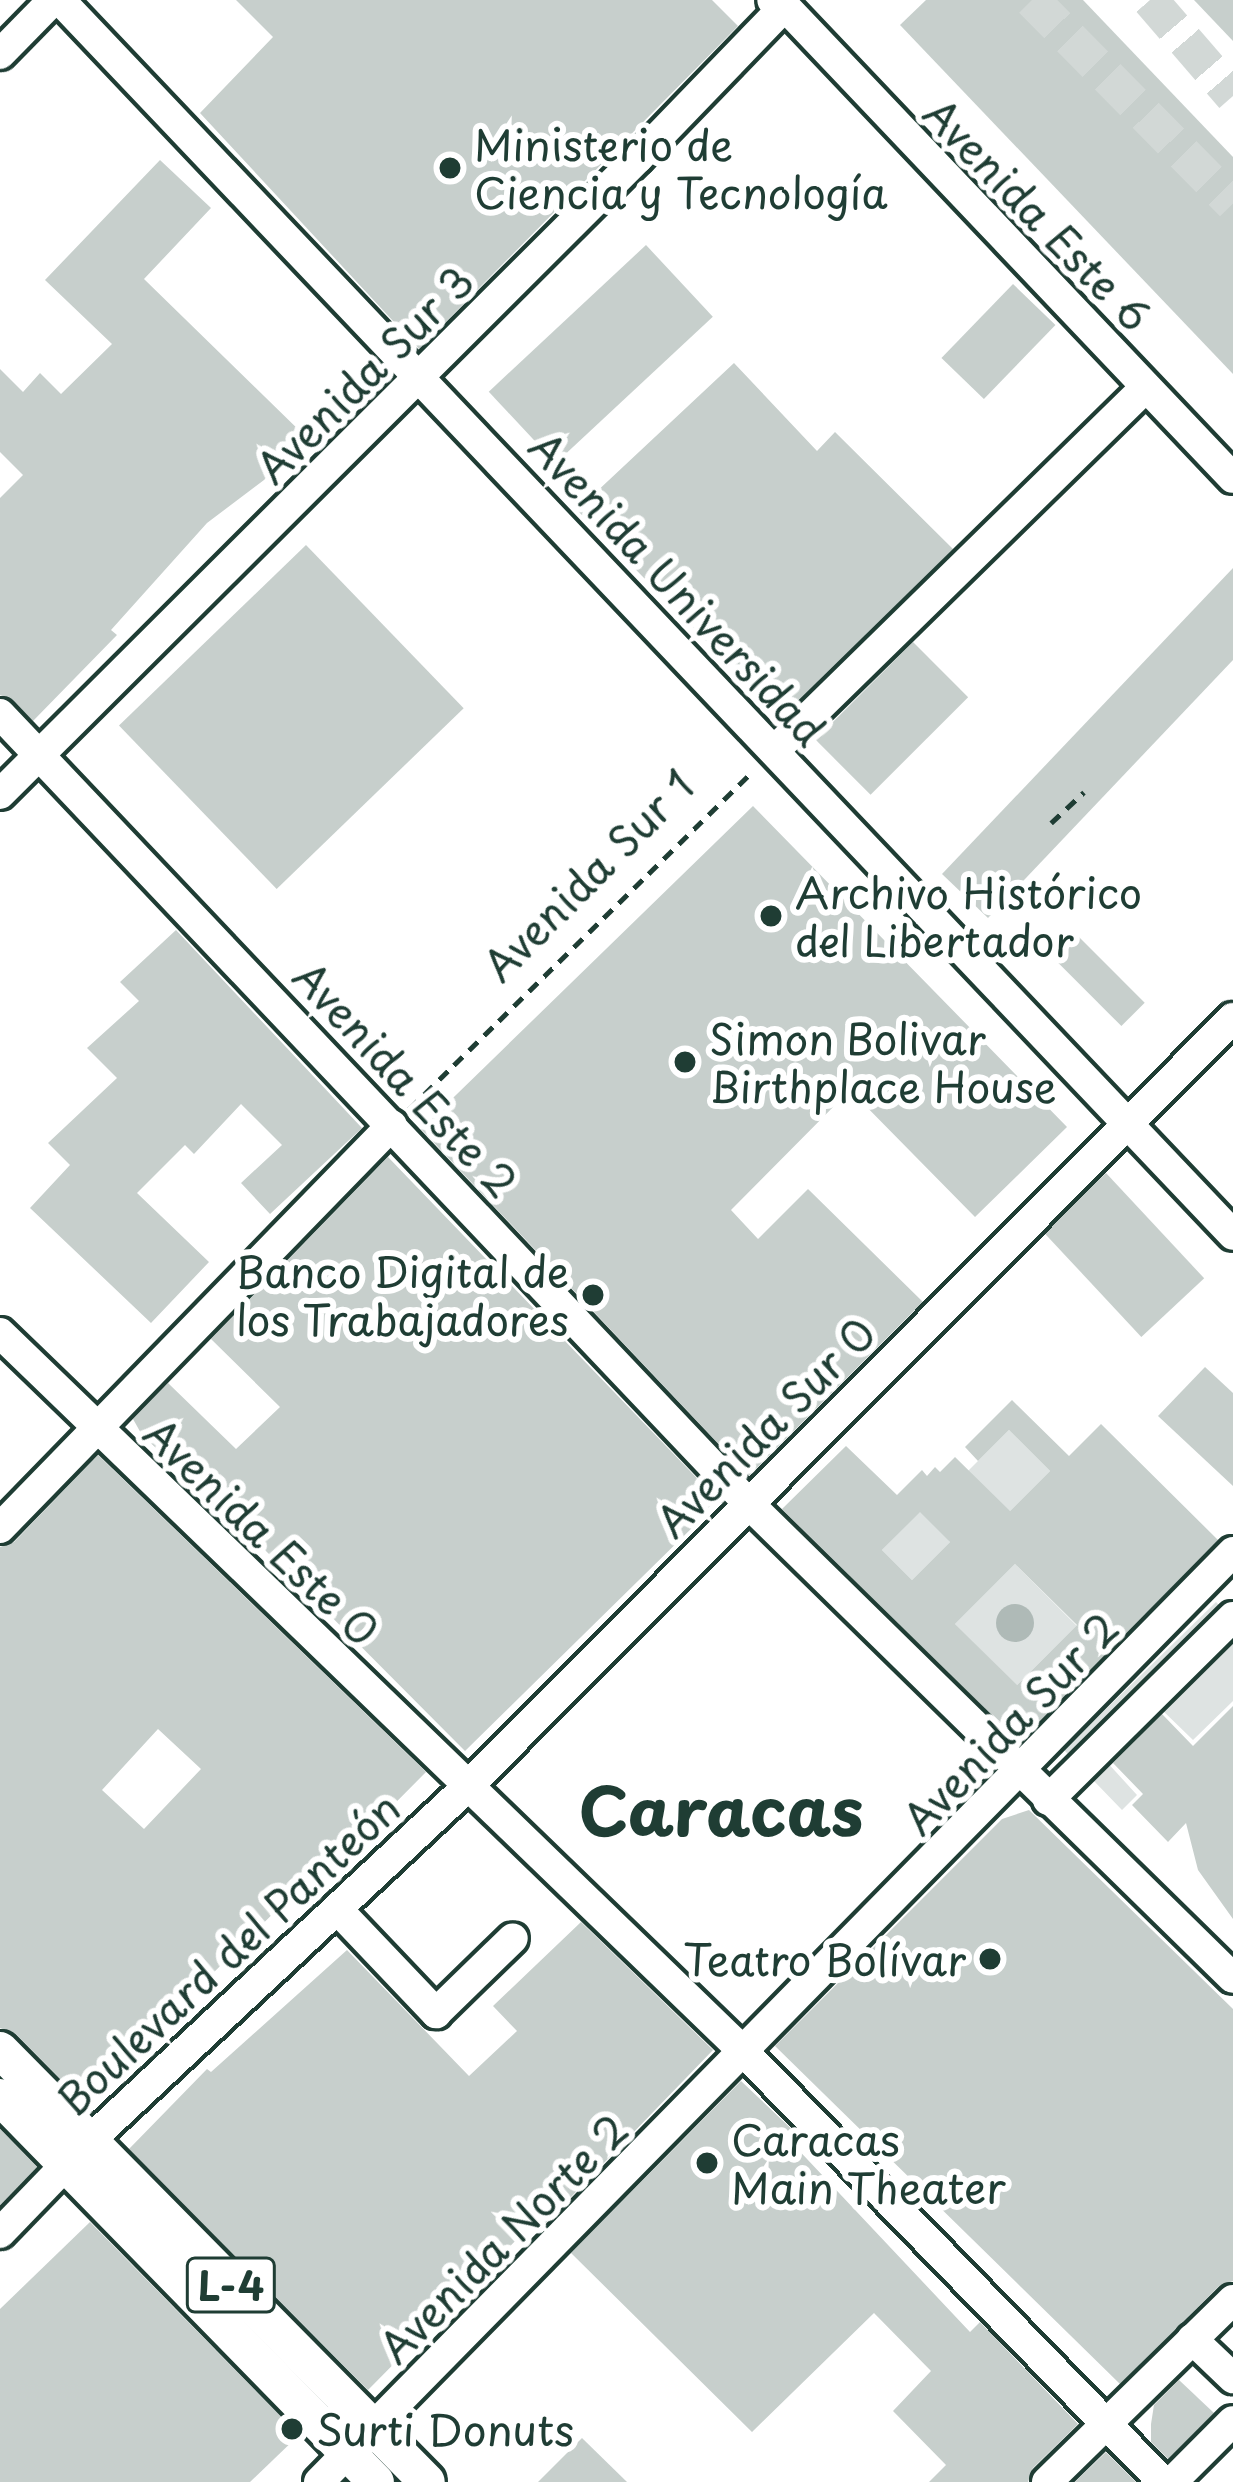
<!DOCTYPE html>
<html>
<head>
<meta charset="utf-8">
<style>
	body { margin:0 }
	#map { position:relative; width:1233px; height:2482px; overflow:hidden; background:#fff; font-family:"Playpen Sans",sans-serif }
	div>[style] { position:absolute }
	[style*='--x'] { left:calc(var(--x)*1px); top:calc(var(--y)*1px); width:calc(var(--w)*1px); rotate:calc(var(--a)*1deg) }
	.green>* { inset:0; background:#dee3e2; transform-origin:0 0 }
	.water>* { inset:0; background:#afbab7 }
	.round { border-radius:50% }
	.building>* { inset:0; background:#c7cfcc; transform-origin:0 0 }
	.major-tunnel>* { height:36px; margin-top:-18px; transform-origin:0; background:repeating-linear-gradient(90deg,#d2d8d6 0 36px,transparent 0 54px) }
	.path>* { height:4.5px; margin-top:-2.25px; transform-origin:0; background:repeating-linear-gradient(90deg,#1f3d34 0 12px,transparent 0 21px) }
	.roads { filter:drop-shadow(3px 0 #1f3d34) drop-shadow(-3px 0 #1f3d34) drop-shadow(0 3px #1f3d34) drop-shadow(0 -3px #1f3d34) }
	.minor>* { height:30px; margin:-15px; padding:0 15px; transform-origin:15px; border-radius:15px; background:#fff }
	.major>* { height:36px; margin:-18px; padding:0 18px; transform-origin:18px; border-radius:18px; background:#fff }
	.dots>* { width:33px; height:33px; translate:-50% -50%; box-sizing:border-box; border:6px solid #fff; border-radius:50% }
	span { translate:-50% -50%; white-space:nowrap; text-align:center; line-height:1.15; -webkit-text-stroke:12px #fff; paint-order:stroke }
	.shield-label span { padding:3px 9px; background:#fff; border:3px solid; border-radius:9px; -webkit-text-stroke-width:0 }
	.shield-label { font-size:39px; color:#1f3d34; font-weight:700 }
	.poi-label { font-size:42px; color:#1f3d34 }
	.left { translate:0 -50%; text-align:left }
	.right { translate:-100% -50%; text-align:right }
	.street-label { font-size:42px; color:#1f3d34 }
	.town-label { font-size:66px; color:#1f3d34; font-weight:700 }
</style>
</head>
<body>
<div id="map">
	<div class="green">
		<i style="clip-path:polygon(1009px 1430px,1050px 1471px,1010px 1511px,946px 1493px)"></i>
		<i style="clip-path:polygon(926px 1505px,950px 1542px,912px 1580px,882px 1550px)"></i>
		<i style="left:1015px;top:1564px;width:87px;height:85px;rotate:45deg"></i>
		<i style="clip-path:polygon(1216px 1602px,1233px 1619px,1233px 1701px,1193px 1740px,1159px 1707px,1105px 1760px,1137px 1795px,1122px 1810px,1064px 1750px)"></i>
	</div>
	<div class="water">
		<i class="round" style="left:996px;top:1604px;width:38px;height:38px"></i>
	</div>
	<div class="building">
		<i style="clip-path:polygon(236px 0,712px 0,738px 26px,419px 349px,200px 113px,273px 37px)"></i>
		<i style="clip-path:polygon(926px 0,1083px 0,1233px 157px,1233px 374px,900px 25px)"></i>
		<i style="clip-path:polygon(1194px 0,1233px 0,1233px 41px)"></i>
		<i style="clip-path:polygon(160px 160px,211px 208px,144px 279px,306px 437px,264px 480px,207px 523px,111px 630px,117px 635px,33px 721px,13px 700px,0 695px,0 498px,23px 475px,0 452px,0 369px,23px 392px,40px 373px,61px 394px,112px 344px,45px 280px)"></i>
		<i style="left:646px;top:245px;width:98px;height:215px;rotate:47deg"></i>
		<i style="left:1013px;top:284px;width:59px;height:103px;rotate:44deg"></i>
		<i style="clip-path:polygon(734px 363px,817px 451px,835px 432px,953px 549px,781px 717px,577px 510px)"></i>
		<i style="left:306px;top:545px;width:227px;height:260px;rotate:46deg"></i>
		<i style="clip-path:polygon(1233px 568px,1233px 660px,988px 918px,942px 874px)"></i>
		<i style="left:913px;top:642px;width:78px;height:138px;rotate:45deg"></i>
		<i style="clip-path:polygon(753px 806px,1067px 1127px,975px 1217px,850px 1090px,731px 1210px,758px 1239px,808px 1189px,923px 1302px,749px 1476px,421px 1129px)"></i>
		<i style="clip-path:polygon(176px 930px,362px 1128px,270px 1214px,241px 1183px,282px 1145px,241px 1104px,194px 1154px,185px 1145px,137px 1193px,209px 1262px,151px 1323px,30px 1208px,70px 1165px,48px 1143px,117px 1078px,87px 1048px,139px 1001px,120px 982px)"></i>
		<i style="left:1074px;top:932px;width:100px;height:33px;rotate:45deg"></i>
		<i style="clip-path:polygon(388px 1157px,716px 1498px,697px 1523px,465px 1751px,255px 1540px,142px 1435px,133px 1419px,168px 1383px,236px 1449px,280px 1407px,211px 1339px)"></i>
		<i style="left:1106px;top:1173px;width:144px;height:86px;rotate:47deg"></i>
		<i style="clip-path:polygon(1205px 1367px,1233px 1393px,1233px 1486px,1158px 1416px)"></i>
		<i style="clip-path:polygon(evenodd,1012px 1400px,1069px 1456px,1101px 1424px,1218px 1540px,1019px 1742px,782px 1509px,846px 1446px,897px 1495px,922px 1470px,927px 1476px,935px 1467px,940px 1472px,955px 1457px,1010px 1511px,1050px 1471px,1009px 1430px,978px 1461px,965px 1447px,1012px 1400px,920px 1512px,950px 1542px,912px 1580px,882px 1550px,920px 1512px,1012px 1400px,1015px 1564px,1077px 1625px,1017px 1685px,955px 1624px,1015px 1564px)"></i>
		<i style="clip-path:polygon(evenodd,98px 1455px,426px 1772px,317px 1882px,311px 1876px,83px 2102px,16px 2034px,0 2028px,0 1547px,14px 1542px,98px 1455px,158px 1729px,201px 1769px,144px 1829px,102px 1790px,158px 1729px)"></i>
		<i style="clip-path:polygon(1233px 1706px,1233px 1919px,1198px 1870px,1186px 1823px,1168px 1842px,1132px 1805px,1143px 1794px,1113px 1763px,1162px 1714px,1193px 1746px)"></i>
		<i style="clip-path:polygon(1029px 1810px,1233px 2009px,1233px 2281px,1219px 2286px,1120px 2384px,775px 2046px,1002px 1819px)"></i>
		<i style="clip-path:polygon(581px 1922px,713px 2050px,543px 2226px,536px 2220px,368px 2390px,129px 2149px,207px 2069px,211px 2072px,347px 1950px,469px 2076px,517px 2031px,493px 2006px)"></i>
		<i style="clip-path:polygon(741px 2081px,798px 2135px,791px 2142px,970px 2332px,980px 2322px,1078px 2424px,1033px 2468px,1028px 2482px,929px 2482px,946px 2465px,893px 2411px,931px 2371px,874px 2313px,752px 2432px,571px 2253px)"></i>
		<i style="clip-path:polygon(0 2129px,37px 2167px,0 2205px)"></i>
		<i style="clip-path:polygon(90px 2222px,299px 2435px,250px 2482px,0 2482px,0 2309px)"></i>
		<i style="clip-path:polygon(1179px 2380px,1214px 2413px,1168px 2459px,1151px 2442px,1151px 2424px,1154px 2405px)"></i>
		<i style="clip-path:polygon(582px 2438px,627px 2482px,538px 2482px)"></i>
		<i style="clip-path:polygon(1106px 2452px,1136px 2482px,1075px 2482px)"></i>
	</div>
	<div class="major-tunnel">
		<i style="--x:1032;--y:0;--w:286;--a:45.4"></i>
		<i style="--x:1150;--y:0;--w:127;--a:49.2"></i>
	</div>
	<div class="path">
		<i style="--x:1051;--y:823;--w:45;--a:-43.2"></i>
		<i style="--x:409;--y:1109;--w:481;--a:-44.5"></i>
	</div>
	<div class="roads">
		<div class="minor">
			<i style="--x:60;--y:0;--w:1703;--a:46.47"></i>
			<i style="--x:779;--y:0;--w:659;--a:46.48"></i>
			<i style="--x:0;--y:54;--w:76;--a:-45.5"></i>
			<i style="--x:0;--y:714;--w:1089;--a:46.53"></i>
			<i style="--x:749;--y:1504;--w:677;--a:44.4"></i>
			<i style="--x:774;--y:751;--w:520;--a:-44.38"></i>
			<i style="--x:0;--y:794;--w:901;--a:-44.91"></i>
			<i style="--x:638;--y:158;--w:207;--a:-46"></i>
			<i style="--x:782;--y:9;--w:13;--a:-138"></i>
			<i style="--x:0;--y:1333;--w:1037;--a:44.02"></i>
			<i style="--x:746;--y:2054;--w:598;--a:45.75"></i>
			<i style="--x:0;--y:1528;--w:562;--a:-45.79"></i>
			<i style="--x:1048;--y:1800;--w:260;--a:-44.7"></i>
			<i style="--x:337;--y:1909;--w:144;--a:46.4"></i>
			<i style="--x:436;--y:2013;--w:107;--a:-44.2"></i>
			<i style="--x:0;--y:2233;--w:127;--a:-46"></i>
			<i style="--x:88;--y:2142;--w:518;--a:-43.12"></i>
			<i style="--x:466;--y:1788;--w:1087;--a:-45.11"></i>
			<i style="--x:1192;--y:2339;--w:57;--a:43.6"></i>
			<i style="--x:319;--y:2482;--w:1304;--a:-45.5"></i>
			<i style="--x:1047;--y:2482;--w:260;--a:-44.4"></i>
			<i style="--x:1172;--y:2482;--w:86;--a:-45"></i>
		</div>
		<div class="major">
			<i style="--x:0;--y:2050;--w:607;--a:45.33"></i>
			<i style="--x:0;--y:2097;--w:538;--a:45.68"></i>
		</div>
	</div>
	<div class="dots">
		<i style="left:450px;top:168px;background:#1f3d34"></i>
		<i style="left:771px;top:916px;background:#1f3d34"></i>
		<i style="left:685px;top:1062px;background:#1f3d34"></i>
		<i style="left:593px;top:1295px;background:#1f3d34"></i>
		<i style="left:990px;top:1959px;background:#1f3d34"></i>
		<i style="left:707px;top:2163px;background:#1f3d34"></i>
		<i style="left:292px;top:2429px;background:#1f3d34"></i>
	</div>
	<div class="shield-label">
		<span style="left:231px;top:2285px">L-4</span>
	</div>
	<div class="poi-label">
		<span class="left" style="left:474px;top:168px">Ministerio de<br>Ciencia y Tecnología</span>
		<span class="left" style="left:795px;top:916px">Archivo Histórico<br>del Libertador</span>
		<span class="left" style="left:709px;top:1062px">Simon Bolivar<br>Birthplace House</span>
		<span class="right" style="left:569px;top:1295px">Banco Digital de<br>los Trabajadores</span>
		<span class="right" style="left:966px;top:1959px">Teatro Bolívar</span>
		<span class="left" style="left:731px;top:2163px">Caracas<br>Main Theater</span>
		<span class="left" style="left:316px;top:2429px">Surti Donuts</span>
	</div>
	<div class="street-label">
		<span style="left:1038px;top:214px;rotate:46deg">Avenida Este 6</span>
		<span style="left:364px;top:374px;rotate:-45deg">Avenida Sur 3</span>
		<span style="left:678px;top:588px;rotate:47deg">Avenida Universidad</span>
		<span style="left:588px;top:875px;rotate:-45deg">Avenida Sur 1</span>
		<span style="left:406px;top:1079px;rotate:47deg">Avenida Este 2</span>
		<span style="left:765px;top:1427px;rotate:-45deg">Avenida Sur 0</span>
		<span style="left:262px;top:1531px;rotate:44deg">Avenida Este 0</span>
		<span style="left:1010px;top:1723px;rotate:-46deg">Avenida Sur 2</span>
		<span style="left:228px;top:1953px;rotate:-43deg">Boulevard del Panteón</span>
		<span style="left:503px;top:2238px;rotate:-45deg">Avenida Norte 2</span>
	</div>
	<div class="town-label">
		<span style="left:721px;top:1809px">Caracas</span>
	</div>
</div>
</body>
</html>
